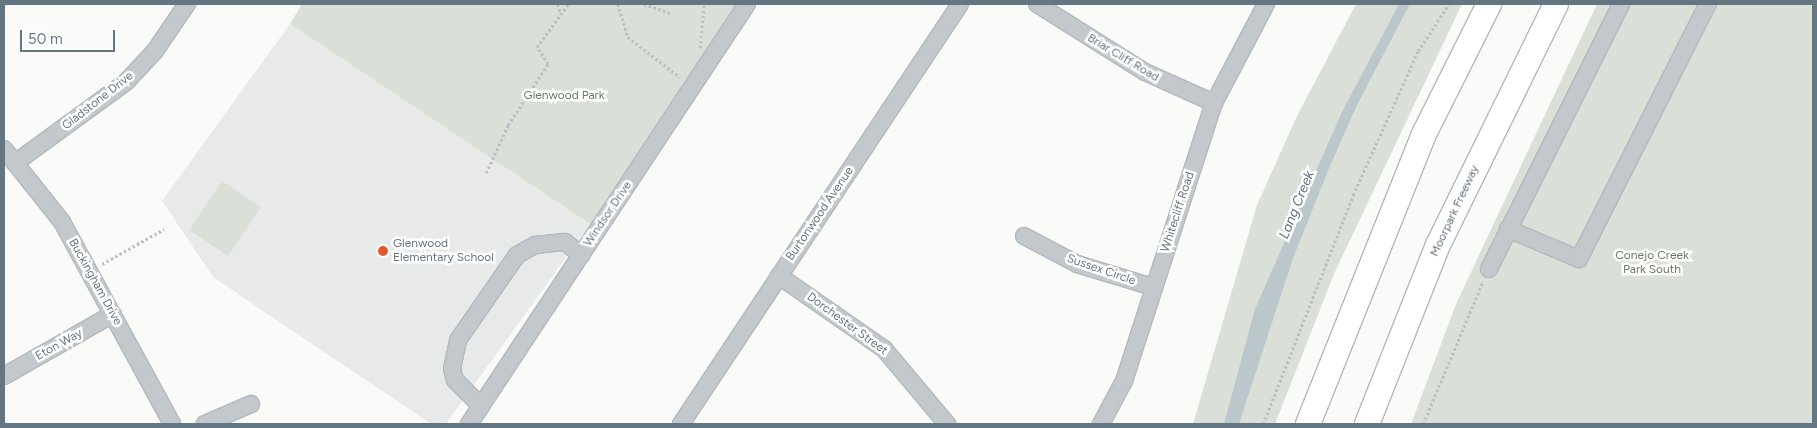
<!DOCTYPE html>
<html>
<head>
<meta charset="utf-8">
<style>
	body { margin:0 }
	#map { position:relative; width:1817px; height:428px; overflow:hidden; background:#fafaf8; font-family:Figtree,sans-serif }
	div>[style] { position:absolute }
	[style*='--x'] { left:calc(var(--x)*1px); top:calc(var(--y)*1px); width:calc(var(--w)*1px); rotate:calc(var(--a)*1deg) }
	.built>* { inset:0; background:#e8e9e9 }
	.green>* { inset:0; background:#dadfd7; transform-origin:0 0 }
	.water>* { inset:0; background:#bbc7cb }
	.path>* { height:2.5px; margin-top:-1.25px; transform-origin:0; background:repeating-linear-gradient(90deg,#bbbfc2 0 2.5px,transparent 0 5px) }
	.roads { filter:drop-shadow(1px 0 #b4b9bd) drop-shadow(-1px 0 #b4b9bd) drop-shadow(0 1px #b4b9bd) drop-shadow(0 -1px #b4b9bd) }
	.minor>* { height:16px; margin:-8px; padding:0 8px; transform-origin:8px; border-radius:8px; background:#c3c8cc }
	.highway>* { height:24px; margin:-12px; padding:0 12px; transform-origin:12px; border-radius:12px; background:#fff }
	.dots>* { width:14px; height:14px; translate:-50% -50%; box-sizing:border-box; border:2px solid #fff; border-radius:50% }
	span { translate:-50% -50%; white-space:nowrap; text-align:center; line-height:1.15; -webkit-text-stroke:5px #fff; paint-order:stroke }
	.street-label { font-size:12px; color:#657683 }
	.park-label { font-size:12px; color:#687a64 }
	.poi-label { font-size:12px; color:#657683 }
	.left { translate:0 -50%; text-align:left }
	.water-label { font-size:14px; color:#60757c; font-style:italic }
	.frame { position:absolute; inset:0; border:5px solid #657683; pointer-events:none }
	.scale { position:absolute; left:20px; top:30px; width:95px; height:22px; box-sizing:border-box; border:2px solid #657683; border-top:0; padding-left:6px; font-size:15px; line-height:18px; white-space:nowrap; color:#657683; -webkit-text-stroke:4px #fff; paint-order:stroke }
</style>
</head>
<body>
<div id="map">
	<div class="built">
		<i style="clip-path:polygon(290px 24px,590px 224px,446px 424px,431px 424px,213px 277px,162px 201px)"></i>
	</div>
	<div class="green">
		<i style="clip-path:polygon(302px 4px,736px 4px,590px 224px,290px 24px)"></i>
		<i style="clip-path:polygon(1356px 4px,1462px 4px,1334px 274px,1275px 424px,1193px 424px,1257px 205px,1297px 116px)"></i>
		<i style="clip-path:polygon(1597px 4px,1813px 4px,1813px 424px,1411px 424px,1456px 304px)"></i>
		<i style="left:222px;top:181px;width:47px;height:59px;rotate:34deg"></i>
	</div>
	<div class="water">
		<i style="clip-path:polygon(1399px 4px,1410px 4px,1357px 105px,1330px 166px,1292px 261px,1239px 424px,1224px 424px,1255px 309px,1342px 112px)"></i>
	</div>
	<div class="path">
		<i style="--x:558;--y:4;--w:10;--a:73"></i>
		<i style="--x:618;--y:4;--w:34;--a:73"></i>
		<i style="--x:628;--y:37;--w:66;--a:37.6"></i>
		<i style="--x:644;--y:4;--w:28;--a:19"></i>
		<i style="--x:700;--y:48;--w:44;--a:-84.8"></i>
		<i style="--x:486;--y:173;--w:53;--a:-65.4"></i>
		<i style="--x:508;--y:125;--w:73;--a:-56.7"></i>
		<i style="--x:548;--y:64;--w:20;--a:-123"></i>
		<i style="--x:537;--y:47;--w:53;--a:-54.2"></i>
		<i style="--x:102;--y:264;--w:71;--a:-29.4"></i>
		<i style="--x:1263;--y:424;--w:246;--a:-68.5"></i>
		<i style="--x:1353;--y:195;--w:158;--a:-65.7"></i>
		<i style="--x:1418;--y:51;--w:56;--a:-56.6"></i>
		<i style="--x:1423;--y:424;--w:155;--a:-67.2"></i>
	</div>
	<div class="roads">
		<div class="minor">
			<i style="--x:1037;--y:4;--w:128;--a:32.2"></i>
			<i style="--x:1145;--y:72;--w:76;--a:24.2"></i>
			<i style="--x:4;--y:149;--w:93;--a:51.5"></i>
			<i style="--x:62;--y:222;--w:230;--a:61.4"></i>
			<i style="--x:15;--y:163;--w:137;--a:-36.1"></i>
			<i style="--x:126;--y:82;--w:42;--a:-46.9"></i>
			<i style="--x:155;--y:51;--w:57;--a:-55.8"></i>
			<i style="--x:1508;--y:229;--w:77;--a:22.9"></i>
			<i style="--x:1579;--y:259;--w:286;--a:-63.2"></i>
			<i style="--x:1024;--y:236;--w:60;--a:27.8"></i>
			<i style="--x:1077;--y:264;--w:79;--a:16.8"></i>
			<i style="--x:1489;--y:269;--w:296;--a:-63.5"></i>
			<i style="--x:779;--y:276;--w:128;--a:34.8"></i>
			<i style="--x:884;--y:349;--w:98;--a:50"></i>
			<i style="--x:4;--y:376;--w:125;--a:-29.6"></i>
			<i style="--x:481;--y:406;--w:37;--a:-135"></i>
			<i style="--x:455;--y:380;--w:11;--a:-105"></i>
			<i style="--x:452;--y:369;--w:30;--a:-78"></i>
			<i style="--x:458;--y:340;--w:103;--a:-55.2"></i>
			<i style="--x:517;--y:255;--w:21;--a:-29"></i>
			<i style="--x:535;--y:245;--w:30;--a:-6"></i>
			<i style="--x:565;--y:242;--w:21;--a:39"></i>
			<i style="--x:205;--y:424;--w:50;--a:-23.5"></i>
			<i style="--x:469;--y:424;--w:504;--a:-56.5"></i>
			<i style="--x:681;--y:424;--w:504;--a:-56.4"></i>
			<i style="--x:1101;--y:424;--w:49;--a:-61.9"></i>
			<i style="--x:1124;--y:381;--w:292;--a:-72.1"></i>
			<i style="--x:1214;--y:103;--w:112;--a:-62.3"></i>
		</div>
		<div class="highway">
			<i style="--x:1308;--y:424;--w:310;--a:-68.2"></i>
			<i style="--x:1423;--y:136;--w:148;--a:-63.4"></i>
			<i style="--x:1367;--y:424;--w:193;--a:-68.4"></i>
			<i style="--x:1438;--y:245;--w:268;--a:-63.9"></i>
		</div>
	</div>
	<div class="dots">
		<i style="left:383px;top:251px;background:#e4572e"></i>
	</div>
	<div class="street-label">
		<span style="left:1123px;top:58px;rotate:31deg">Briar Cliff Road</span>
		<span style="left:98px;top:101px;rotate:-38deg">Gladstone Drive</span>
		<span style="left:1455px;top:211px;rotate:-65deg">Moorpark Freeway</span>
		<span style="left:1178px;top:212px;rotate:-72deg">Whitecliff Road</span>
		<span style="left:608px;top:214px;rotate:-56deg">Windsor Drive</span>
		<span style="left:820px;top:214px;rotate:-56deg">Burtonwood Avenue</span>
		<span style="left:1101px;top:270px;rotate:19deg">Sussex Circle</span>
		<span style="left:95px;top:282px;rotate:61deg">Buckingham Drive</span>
		<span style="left:847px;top:324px;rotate:36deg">Dorchester Street</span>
		<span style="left:59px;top:345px;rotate:-29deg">Eton Way</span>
	</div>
	<div class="park-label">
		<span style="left:564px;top:96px">Glenwood Park</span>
		<span style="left:1652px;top:263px">Conejo Creek<br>Park South</span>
	</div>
	<div class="poi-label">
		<span class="left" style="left:393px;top:251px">Glenwood<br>Elementary School</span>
	</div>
	<div class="water-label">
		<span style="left:1297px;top:205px;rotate:-68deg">Lang Creek</span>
	</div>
	<div class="frame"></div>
	<div class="scale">50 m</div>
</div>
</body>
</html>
